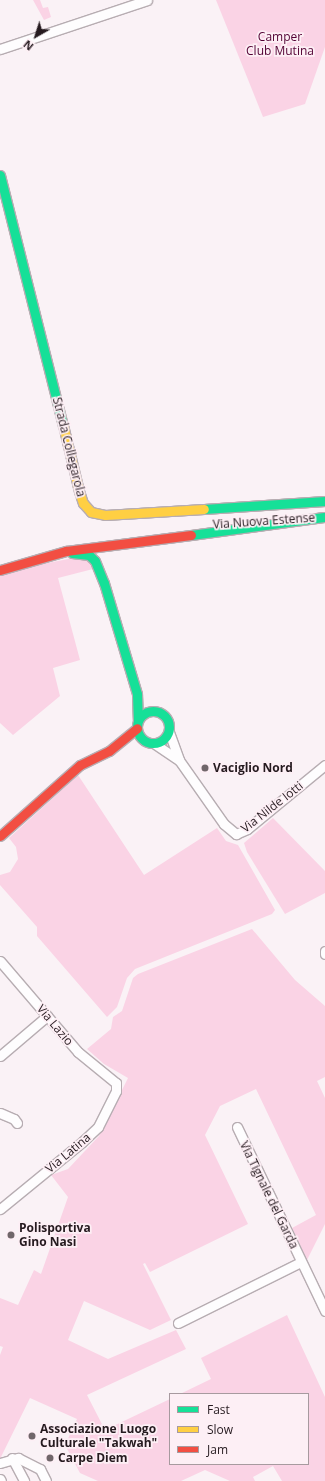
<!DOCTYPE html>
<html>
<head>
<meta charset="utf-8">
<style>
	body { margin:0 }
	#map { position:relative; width:325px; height:1481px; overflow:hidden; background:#faf2f6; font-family:"Open Sans",sans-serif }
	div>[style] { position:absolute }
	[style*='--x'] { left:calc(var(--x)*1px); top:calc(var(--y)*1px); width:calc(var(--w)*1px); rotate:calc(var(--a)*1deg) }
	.green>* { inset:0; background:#fad3e5 }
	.roads { filter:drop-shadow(1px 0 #b7adb2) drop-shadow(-1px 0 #b7adb2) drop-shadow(0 1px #b7adb2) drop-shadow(0 -1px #b7adb2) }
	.street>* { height:9px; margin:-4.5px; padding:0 4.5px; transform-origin:4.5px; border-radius:4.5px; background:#fefdfe }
	.fast>* { height:9px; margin:-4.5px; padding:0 4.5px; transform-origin:4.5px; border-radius:4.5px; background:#16e098 }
	.fast>.ring { margin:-4.5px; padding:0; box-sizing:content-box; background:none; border:9px solid #16e098; border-radius:50% }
	.slow>* { height:9px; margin:-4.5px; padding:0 4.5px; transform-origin:4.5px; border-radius:4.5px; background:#ffcf43 }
	.jam>* { height:9px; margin:-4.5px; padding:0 4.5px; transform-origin:4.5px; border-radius:4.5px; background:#f24e42 }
	.dots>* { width:11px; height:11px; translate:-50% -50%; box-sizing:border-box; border:2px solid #fdeff5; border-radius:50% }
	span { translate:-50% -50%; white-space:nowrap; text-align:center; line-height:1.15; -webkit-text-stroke:3.5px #fdeff5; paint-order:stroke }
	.park-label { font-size:12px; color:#530234 }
	.street-label { font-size:12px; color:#251a1f }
	.poi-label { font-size:12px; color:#251a1f; font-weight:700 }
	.left { translate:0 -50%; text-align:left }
	.legend { position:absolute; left:169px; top:1393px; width:140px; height:72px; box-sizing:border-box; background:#fdeff5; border:1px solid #a79a9f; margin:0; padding:5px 7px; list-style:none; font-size:12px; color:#251a1f }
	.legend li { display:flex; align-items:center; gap:8px; height:20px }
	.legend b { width:20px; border:1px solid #a79a9f }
	.north { position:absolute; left:16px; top:16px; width:40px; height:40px; -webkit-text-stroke:3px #fdeff5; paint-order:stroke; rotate:219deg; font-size:11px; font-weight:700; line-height:16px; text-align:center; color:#251a1f }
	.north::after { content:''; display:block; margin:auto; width:14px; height:18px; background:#251a1f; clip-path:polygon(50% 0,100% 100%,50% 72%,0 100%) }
</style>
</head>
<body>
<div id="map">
	<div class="green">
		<i style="clip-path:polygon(33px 0,40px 0,43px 8px,48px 7px,51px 17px,44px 20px)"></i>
		<i style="clip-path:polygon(216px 0,325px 0,325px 47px,305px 104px,263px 117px)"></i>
		<i style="clip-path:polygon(84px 556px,93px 569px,58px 578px,80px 660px,53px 668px,60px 696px,13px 735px,0 723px,0 572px)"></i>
		<i style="clip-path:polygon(78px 775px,144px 875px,217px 828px,226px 841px,238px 845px,275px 910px,272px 914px,135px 969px,127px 978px,117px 1007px,107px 1017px,37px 936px,37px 927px,0 885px,0 875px,10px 872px,18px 859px,16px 847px,9px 838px)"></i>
		<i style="clip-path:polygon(273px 818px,325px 871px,325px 893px,285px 914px,247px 852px,244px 843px)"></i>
		<i style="clip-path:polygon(252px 929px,295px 980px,325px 1006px,325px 1077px,317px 1081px,325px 1098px,325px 1224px,307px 1260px,292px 1228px,316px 1215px,256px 1089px,220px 1106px,205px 1135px,248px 1224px,150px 1272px,145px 1263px,143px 1264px,171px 1320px,150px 1330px,84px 1301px,68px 1340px,108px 1359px,176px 1330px,186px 1349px,87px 1395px,105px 1430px,170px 1399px,170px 1464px,308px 1464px,308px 1394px,180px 1394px,211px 1379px,201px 1358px,287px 1315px,325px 1397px,325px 1481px,282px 1481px,273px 1466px,253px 1477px,255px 1481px,230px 1481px,205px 1470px,181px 1481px,98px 1481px,80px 1473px,65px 1445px,77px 1419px,30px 1398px,0 1459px,0 1355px,3px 1347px,0 1346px,0 1298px,18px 1305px,34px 1270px,41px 1274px,68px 1197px,51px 1175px,68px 1169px,99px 1136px,128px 1078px,104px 1064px,87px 1049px,111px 1029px,113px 1017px,122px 1011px,133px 978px,138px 974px)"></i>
	</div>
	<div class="roads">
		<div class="street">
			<i style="--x:0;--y:49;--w:155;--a:-18.4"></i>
			<i style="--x:169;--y:732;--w:29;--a:70"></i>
			<i style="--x:155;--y:744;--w:29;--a:34"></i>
			<i style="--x:179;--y:760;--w:78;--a:54.9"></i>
			<i style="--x:224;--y:824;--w:16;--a:40"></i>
			<i style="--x:236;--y:834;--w:12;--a:-24"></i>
			<i style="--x:247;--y:829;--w:101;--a:-39.4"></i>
			<i style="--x:325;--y:951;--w:3;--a:90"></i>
			<i style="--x:0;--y:961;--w:120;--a:49.4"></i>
			<i style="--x:78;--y:1052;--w:49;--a:39.2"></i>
			<i style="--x:116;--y:1083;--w:8;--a:90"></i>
			<i style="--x:116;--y:1091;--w:40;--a:116.6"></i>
			<i style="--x:98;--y:1127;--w:22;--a:137"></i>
			<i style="--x:82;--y:1142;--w:106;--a:140.7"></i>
			<i style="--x:0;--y:1056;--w:62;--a:-40.4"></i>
			<i style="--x:0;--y:1113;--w:15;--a:23"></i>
			<i style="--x:14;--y:1119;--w:5;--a:53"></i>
			<i style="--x:237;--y:1127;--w:204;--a:64.4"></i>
			<i style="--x:178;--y:1323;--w:137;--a:-26.4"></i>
			<i style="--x:12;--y:1458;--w:26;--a:62"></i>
			<i style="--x:0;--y:1463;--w:19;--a:-16"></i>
			<i style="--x:18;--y:1458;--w:25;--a:27"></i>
			<i style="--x:40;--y:1469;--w:13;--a:63"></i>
			<i style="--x:0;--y:1479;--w:2;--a:63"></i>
		</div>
		<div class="fast">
			<i style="--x:0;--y:175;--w:258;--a:75.9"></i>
			<i style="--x:204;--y:509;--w:121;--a:-3.8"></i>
			<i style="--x:191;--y:535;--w:134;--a:-7.7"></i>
			<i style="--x:72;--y:553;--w:17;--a:7"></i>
			<i style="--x:89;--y:555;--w:8;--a:45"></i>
			<i style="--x:95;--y:561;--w:24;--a:68"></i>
			<i style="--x:104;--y:583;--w:116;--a:73.4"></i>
			<i style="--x:137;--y:694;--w:26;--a:88"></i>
			<i class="ring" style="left:137px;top:711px;width:23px;height:23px"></i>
		</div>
		<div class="slow">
			<i style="--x:63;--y:425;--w:68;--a:76.4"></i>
			<i style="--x:79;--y:491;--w:13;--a:72"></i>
			<i style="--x:83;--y:503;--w:12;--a:48"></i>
			<i style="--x:91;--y:512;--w:14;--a:12"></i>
			<i style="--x:105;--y:515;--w:99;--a:-3.5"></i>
		</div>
		<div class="jam">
			<i style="--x:0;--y:570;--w:69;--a:-16.1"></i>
			<i style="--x:66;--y:551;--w:126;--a:-7.3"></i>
			<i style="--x:0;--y:836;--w:107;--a:-41.6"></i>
			<i style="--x:80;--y:765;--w:32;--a:-26"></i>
			<i style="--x:109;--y:751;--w:36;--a:-39"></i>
		</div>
	</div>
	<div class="dots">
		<i style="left:205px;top:768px;background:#70666a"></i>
		<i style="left:11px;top:1235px;background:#70666a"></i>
		<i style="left:32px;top:1436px;background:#70666a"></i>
		<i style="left:50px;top:1458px;background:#70666a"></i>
	</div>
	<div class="park-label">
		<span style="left:280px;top:44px">Camper<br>Club Mutina</span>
	</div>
	<div class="street-label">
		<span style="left:69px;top:447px;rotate:76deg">Strada Collegarola</span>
		<span style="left:264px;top:521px;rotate:-4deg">Via Nuova Estense</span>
		<span style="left:272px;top:807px;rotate:-38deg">Via Nilde Iotti</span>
		<span style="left:55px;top:1025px;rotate:50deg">Via Lazio</span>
		<span style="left:68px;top:1153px;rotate:-40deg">Via Latina</span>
		<span style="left:269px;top:1195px;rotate:64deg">Via Tignale del Garda</span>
	</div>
	<div class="poi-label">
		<span class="left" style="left:213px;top:768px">Vaciglio Nord</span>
		<span class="left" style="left:19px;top:1235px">Polisportiva<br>Gino Nasi</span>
		<span class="left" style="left:40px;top:1436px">Associazione Luogo<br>Culturale "Takwah"</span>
		<span class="left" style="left:58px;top:1458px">Carpe Diem</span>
	</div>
	<ul class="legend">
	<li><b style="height:5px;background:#16e098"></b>Fast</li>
	<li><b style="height:5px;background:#ffcf43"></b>Slow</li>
	<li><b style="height:5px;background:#f24e42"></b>Jam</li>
	</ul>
	<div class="north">N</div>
</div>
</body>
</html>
